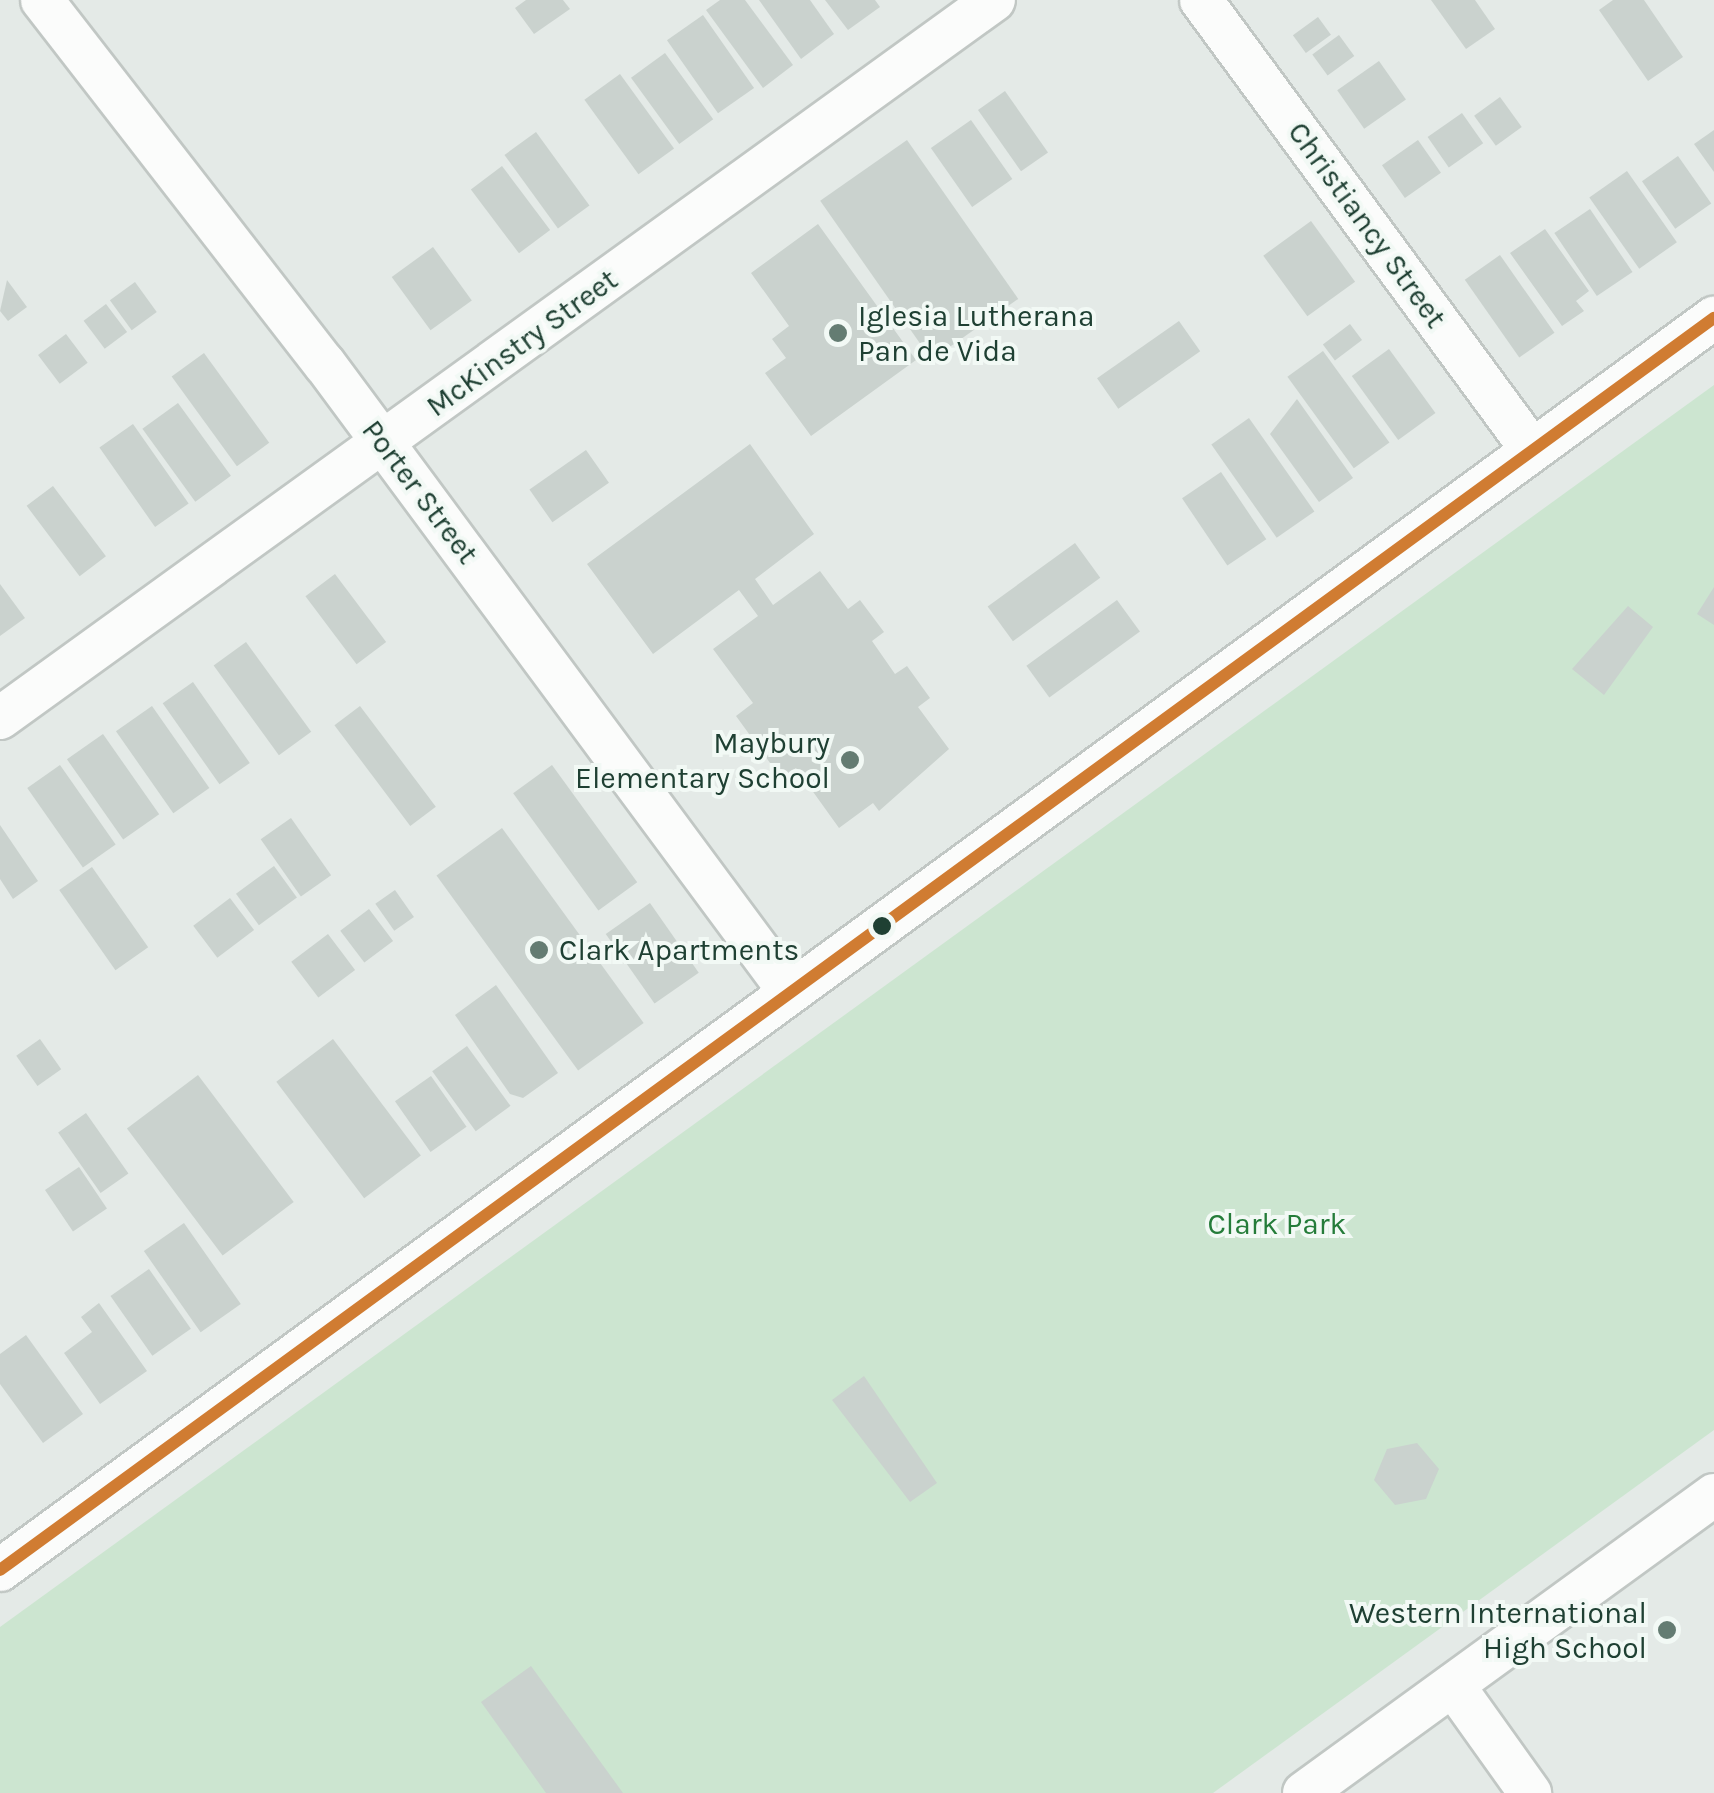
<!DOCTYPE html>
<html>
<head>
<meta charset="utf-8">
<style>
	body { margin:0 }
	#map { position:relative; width:1714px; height:1793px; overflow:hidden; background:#e4eae7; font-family:Karla,sans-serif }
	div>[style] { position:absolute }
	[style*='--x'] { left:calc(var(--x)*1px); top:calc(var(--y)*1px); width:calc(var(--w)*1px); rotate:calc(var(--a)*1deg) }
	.green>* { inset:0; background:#cce5d0 }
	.building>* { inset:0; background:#cad2ce; transform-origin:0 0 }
	.roads { filter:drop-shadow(2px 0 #c1c7c4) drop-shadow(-2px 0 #c1c7c4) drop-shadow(0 2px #c1c7c4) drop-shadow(0 -2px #c1c7c4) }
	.minor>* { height:42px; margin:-21px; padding:0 21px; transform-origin:21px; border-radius:21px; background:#fbfcfb }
	.bus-1>* { height:12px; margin:-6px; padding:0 6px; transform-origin:6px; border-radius:6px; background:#d07c32 }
	.dots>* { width:28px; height:28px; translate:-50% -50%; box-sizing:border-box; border:5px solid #f2f9f5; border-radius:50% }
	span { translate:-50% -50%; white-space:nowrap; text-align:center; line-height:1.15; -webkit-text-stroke:8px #f2f9f5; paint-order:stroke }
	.street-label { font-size:30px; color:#1f4033 }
	.poi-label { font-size:30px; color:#1f4033 }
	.left { translate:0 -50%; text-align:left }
	.right { translate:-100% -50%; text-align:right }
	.park-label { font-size:30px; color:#257c3a }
</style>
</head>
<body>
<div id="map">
	<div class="green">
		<i style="clip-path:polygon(1714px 385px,1714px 1430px,1213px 1793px,0 1793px,0 1627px)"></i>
	</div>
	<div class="building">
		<i style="clip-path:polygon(526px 0,563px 0,570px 9px,534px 34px,515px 8px)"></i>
		<i style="clip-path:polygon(720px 0,745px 0,793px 65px,763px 88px,706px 10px)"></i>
		<i style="clip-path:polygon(759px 0,810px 0,834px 34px,801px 59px)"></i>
		<i style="clip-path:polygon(825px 0,875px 0,880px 7px,848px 30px)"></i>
		<i style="clip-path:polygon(1431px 0,1475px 0,1495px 29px,1466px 49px)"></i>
		<i style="clip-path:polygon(1613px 0,1644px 0,1683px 57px,1648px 81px,1599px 10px)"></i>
		<i style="left:703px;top:15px;width:89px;height:44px;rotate:55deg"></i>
		<i style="left:1318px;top:17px;width:22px;height:31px;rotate:54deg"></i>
		<i style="left:1339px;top:35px;width:26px;height:33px;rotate:54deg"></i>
		<i style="left:665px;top:53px;width:82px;height:42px;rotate:54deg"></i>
		<i style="left:1379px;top:61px;width:47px;height:51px;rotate:55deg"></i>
		<i style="left:620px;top:74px;width:92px;height:44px;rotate:54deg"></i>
		<i style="left:1005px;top:91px;width:75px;height:33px;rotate:55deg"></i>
		<i style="left:1500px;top:97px;width:37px;height:32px;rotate:54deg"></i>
		<i style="left:1462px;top:113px;width:37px;height:42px;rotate:55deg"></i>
		<i style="left:971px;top:120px;width:72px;height:49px;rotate:55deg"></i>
		<i style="clip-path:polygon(1714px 130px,1714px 172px,1694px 144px)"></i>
		<i style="left:536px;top:132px;width:91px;height:39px;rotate:54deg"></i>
		<i style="left:907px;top:140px;width:194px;height:106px;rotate:55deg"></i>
		<i style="left:1418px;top:140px;width:40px;height:44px;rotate:55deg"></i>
		<i style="left:1678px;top:156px;width:58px;height:44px;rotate:55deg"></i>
		<i style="left:502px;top:166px;width:80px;height:39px;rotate:53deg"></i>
		<i style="left:1627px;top:171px;width:87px;height:46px;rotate:55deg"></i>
		<i style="left:1590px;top:209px;width:76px;height:43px;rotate:56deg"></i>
		<i style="left:1311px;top:221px;width:75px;height:59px;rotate:54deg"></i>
		<i style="clip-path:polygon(818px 224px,916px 360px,811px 436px,765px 373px,786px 358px,772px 339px,789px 326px,751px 273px)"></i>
		<i style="clip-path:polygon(1545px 229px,1589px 291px,1576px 301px,1584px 311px,1562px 326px,1510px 253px)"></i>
		<i style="left:433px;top:247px;width:66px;height:51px;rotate:54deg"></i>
		<i style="left:1500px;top:255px;width:95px;height:43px;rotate:55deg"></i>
		<i style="clip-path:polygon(7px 280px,27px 307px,8px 321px,0 311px)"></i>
		<i style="left:135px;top:282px;width:37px;height:31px;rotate:54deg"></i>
		<i style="left:106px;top:304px;width:35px;height:28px;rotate:53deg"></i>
		<i style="left:1179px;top:321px;width:37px;height:100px;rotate:55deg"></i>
		<i style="left:1350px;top:324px;width:20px;height:34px;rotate:53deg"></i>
		<i style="left:66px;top:334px;width:36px;height:35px;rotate:53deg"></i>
		<i style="left:1389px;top:349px;width:79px;height:46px;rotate:54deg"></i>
		<i style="left:1323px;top:351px;width:113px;height:44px;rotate:54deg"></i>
		<i style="left:204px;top:353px;width:111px;height:40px;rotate:54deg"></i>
		<i style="clip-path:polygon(1297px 399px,1353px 478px,1319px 502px,1270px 434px)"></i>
		<i style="left:178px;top:403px;width:90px;height:44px;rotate:54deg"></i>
		<i style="left:1249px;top:418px;width:114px;height:46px;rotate:55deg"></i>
		<i style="left:133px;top:424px;width:97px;height:41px;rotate:55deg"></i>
		<i style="clip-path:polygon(750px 444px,814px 534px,755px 579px,773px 605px,820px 571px,848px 609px,860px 600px,884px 632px,872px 641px,895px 674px,907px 666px,930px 698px,918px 707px,949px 749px,879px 811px,873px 803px,839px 828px,796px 768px,781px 778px,736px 716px,753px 703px,713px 649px,758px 616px,739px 590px,653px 654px,587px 564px)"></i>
		<i style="left:586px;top:450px;width:40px;height:69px;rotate:55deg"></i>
		<i style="left:1221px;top:472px;width:81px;height:47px;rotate:56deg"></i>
		<i style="left:53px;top:486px;width:88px;height:33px;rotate:53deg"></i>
		<i style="left:1075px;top:543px;width:43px;height:108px;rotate:54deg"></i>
		<i style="left:335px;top:574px;width:85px;height:37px;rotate:53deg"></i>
		<i style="clip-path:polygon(0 584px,25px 618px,0 636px)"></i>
		<i style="clip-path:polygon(1714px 587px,1714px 625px,1697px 614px)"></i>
		<i style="left:1117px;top:600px;width:39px;height:112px;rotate:54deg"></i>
		<i style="clip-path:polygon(1628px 606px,1653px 627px,1604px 695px,1572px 669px)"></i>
		<i style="left:246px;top:642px;width:111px;height:40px;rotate:54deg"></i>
		<i style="left:193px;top:682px;width:99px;height:37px;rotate:55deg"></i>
		<i style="left:152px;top:706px;width:100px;height:44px;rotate:55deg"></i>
		<i style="left:360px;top:706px;width:126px;height:32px;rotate:53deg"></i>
		<i style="left:103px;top:734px;width:98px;height:44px;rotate:55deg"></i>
		<i style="left:60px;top:765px;width:97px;height:40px;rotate:55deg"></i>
		<i style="left:552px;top:765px;width:145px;height:48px;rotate:54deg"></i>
		<i style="left:291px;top:818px;width:70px;height:37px;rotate:55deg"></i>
		<i style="clip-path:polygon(0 825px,38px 881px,13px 899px,0 879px)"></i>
		<i style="left:502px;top:828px;width:241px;height:81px;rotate:54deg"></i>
		<i style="left:274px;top:866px;width:39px;height:47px;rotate:54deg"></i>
		<i style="left:92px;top:867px;width:98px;height:40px;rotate:55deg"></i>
		<i style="left:395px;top:890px;width:33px;height:24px;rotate:55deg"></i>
		<i style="left:230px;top:898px;width:40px;height:46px;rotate:53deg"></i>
		<i style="left:650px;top:903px;width:85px;height:54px;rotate:55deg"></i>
		<i style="left:369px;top:909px;width:40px;height:36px;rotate:53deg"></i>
		<i style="left:328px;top:934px;width:45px;height:46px;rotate:53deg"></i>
		<i style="clip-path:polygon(496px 985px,558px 1073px,523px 1098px,510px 1094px,455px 1015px)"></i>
		<i style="left:40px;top:1039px;width:37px;height:29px;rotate:55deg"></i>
		<i style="left:333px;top:1039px;width:146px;height:71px;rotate:53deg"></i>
		<i style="left:467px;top:1046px;width:74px;height:43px;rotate:54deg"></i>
		<i style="left:198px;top:1075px;width:159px;height:89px;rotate:53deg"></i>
		<i style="left:431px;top:1076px;width:62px;height:44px;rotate:55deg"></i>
		<i style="left:86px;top:1113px;width:74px;height:34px;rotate:55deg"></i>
		<i style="left:79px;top:1167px;width:50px;height:41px;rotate:56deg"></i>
		<i style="left:184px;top:1223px;width:99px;height:49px;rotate:55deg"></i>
		<i style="left:149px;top:1269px;width:73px;height:47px;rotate:55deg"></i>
		<i style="clip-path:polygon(99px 1303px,147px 1371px,100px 1404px,64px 1353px,92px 1332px,81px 1317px)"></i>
		<i style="clip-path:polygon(26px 1335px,83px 1414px,43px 1443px,0 1384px,0 1354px)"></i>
		<i style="clip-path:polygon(864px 1376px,937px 1483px,910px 1502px,832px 1400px)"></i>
		<i style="clip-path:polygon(1417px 1443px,1439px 1469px,1426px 1499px,1395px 1505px,1374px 1480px,1387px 1449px)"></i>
		<i style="clip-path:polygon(531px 1666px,623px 1793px,546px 1793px,481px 1702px)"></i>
	</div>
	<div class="roads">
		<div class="minor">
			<i style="--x:42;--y:0;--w:460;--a:52.2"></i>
			<i style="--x:324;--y:363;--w:781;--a:53.48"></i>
			<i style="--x:1201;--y:0;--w:559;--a:53.66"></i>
			<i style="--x:0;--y:718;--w:1226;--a:-35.84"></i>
			<i style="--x:0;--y:1570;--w:2123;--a:-36.15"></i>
			<i style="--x:1453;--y:1685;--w:133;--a:54.5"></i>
			<i style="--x:1304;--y:1793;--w:507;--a:-36.01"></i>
		</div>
	</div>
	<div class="bus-1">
		<i style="--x:0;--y:1570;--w:2123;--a:-36.15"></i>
	</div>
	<div class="dots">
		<i style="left:838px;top:333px;background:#647c72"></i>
		<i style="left:850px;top:760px;background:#647c72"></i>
		<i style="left:882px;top:926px;background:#1f4033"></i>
		<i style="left:539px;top:950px;background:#647c72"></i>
		<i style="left:1667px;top:1630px;background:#647c72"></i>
	</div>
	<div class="street-label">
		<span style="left:1367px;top:225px;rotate:54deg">Christiancy Street</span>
		<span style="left:522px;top:343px;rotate:-36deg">McKinstry Street</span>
		<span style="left:420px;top:492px;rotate:53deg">Porter Street</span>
	</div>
	<div class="poi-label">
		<span class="left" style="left:858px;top:333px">Iglesia Lutherana<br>Pan de Vida</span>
		<span class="right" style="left:830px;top:760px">Maybury<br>Elementary School</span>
		<span class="left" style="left:559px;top:950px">Clark Apartments</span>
		<span class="right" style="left:1647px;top:1630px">Western International<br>High School</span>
	</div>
	<div class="park-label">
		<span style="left:1277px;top:1224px">Clark Park</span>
	</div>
</div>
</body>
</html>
